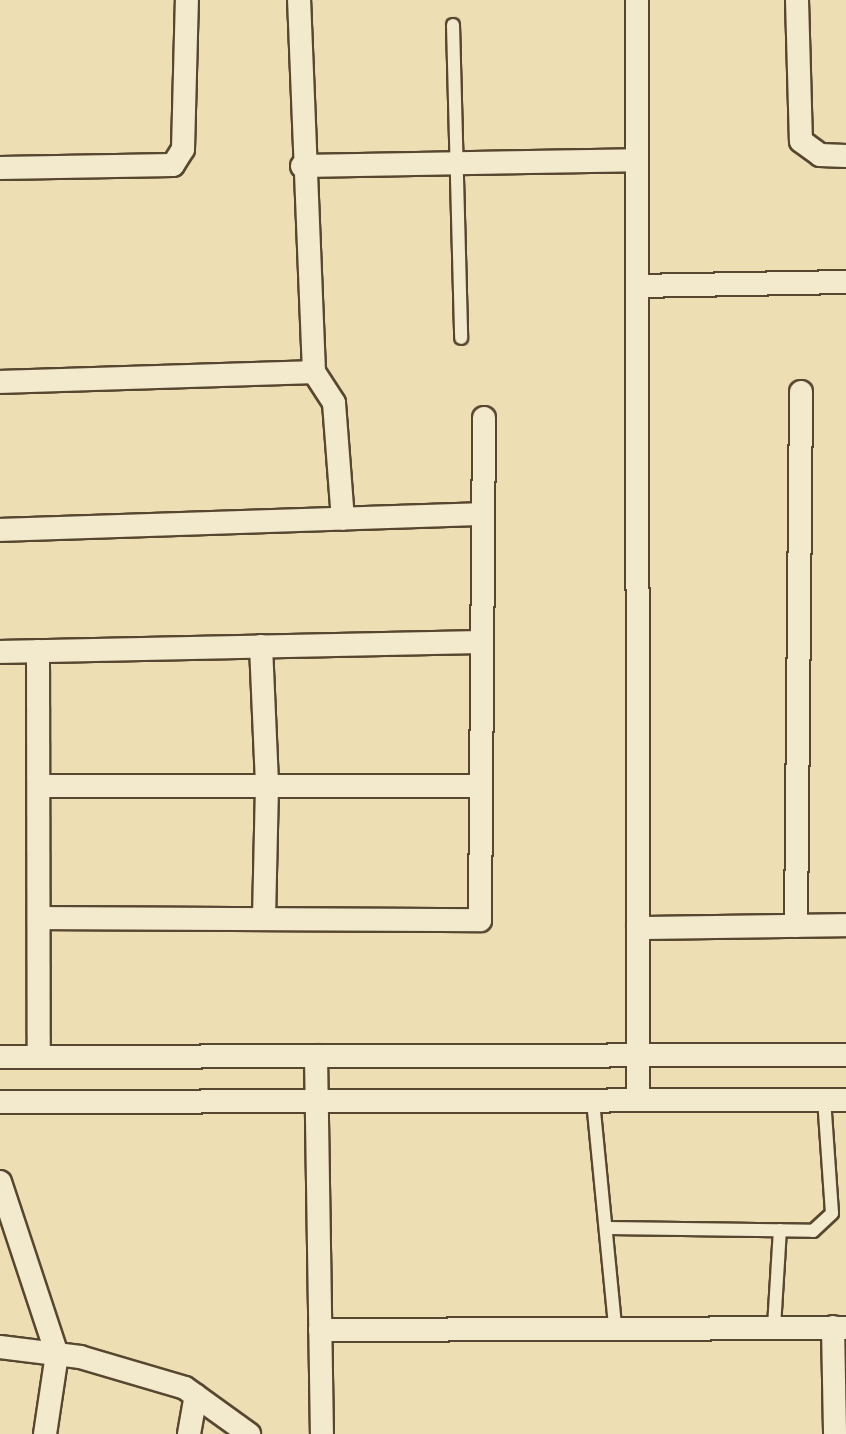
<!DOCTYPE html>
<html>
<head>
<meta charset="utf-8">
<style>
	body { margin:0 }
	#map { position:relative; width:846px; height:1434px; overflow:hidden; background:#eddeb3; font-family:"IM FELL Great Primer",serif }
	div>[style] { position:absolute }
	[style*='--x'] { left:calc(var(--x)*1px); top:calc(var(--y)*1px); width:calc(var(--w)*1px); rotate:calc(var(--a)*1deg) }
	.roads { filter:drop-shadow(2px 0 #584730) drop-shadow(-2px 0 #584730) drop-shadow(0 2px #584730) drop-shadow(0 -2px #584730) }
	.service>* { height:12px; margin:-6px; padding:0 6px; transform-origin:6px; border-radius:6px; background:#f3eace }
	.minor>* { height:22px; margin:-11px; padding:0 11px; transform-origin:11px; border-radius:11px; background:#f3eace }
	span { translate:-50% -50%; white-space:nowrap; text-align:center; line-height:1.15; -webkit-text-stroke:4.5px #f3eace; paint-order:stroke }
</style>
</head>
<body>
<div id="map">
	<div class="roads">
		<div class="service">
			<i style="--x:453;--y:25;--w:313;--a:88.5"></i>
			<i style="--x:593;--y:1101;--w:226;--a:84.4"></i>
			<i style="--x:608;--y:1228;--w:205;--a:0.8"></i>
			<i style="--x:813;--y:1231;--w:26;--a:-43"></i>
			<i style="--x:832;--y:1213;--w:113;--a:-94"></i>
			<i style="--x:774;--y:1327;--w:97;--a:-86.5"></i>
		</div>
		<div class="minor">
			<i style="--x:637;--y:0;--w:1100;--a:89.95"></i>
			<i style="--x:797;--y:0;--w:141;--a:88.4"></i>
			<i style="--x:801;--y:141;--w:24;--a:36"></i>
			<i style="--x:820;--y:155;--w:26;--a:2"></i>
			<i style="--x:302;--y:166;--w:335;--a:-1"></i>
			<i style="--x:0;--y:168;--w:173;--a:-1"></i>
			<i style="--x:173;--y:165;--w:19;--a:-58"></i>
			<i style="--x:183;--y:149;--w:149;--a:-88.5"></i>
			<i style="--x:637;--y:286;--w:209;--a:-1.1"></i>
			<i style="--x:314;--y:372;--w:37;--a:57"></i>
			<i style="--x:334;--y:403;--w:116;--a:85.6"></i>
			<i style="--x:0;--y:382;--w:314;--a:-1.8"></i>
			<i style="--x:314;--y:372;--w:372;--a:-92.3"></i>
			<i style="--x:0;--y:530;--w:483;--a:-1.9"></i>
			<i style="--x:261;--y:646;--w:140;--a:87.5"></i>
			<i style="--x:267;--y:786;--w:133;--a:91.3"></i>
			<i style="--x:38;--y:651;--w:405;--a:89.9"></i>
			<i style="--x:0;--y:652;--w:482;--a:-1.2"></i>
			<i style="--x:39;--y:786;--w:442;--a:0"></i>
			<i style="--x:39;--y:918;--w:441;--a:0.3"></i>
			<i style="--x:480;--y:920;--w:502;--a:-89.54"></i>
			<i style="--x:796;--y:926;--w:534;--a:-89.46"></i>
			<i style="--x:638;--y:928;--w:208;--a:-0.8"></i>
			<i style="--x:316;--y:1056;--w:378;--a:89.1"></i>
			<i style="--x:0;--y:1057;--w:846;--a:-0.14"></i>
			<i style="--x:0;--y:1102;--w:846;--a:-0.14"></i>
			<i style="--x:0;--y:1182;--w:181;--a:71.7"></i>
			<i style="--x:57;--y:1354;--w:81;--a:98.5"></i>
			<i style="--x:833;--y:1327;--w:107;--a:88.9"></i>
			<i style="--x:320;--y:1330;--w:526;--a:-0.22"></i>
			<i style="--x:0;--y:1347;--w:81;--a:7.1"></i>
			<i style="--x:80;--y:1357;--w:109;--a:16.4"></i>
			<i style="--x:185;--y:1388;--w:79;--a:35.7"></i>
			<i style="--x:189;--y:1434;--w:39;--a:-80"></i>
		</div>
	</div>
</div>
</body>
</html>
